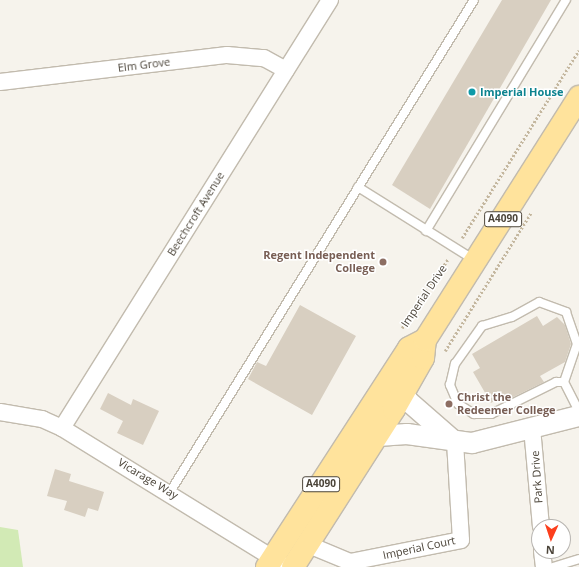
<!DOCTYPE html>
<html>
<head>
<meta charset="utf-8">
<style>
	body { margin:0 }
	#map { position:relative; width:579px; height:567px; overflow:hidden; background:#f6f3ec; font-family:"Open Sans",sans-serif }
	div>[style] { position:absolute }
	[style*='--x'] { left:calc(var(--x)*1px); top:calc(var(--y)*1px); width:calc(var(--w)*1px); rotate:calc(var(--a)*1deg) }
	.green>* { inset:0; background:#d2eab5 }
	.building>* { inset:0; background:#d8cfc1 }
	.path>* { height:2.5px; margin-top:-1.25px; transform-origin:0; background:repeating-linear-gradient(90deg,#c4b79f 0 2px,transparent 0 4px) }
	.roads { filter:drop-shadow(1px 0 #c2bbae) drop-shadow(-1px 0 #c2bbae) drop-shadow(0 1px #c2bbae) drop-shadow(0 -1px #c2bbae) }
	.service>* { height:8px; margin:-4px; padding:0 4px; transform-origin:4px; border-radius:4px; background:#fff }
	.minor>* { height:16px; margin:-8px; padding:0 8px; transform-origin:8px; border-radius:8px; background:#fff }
	.tertiary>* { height:20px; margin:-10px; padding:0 10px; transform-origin:10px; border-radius:10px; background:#fff }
	.primary>* { height:22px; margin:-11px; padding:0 11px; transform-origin:11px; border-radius:11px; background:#ffe39c }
	.dots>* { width:11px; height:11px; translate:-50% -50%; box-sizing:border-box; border:2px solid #fff; border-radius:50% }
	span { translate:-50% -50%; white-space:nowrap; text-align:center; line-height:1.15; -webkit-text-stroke:3px #fff; paint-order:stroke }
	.shield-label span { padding:1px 3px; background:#fff; border:1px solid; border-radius:3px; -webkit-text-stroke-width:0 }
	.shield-label { font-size:10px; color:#4b4439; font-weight:700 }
	.street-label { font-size:11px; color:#4b4439 }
	.culture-label { font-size:11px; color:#0d838f; font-weight:700 }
	.left { translate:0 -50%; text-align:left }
	.education-label { font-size:11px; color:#785e54; font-weight:700 }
	.right { translate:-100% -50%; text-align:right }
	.north { position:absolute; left:531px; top:519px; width:40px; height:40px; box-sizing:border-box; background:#fff; border:1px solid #b7b4b0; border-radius:50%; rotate:183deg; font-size:11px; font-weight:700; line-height:16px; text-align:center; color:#4b4439 }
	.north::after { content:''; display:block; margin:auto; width:14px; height:18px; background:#fc3f1d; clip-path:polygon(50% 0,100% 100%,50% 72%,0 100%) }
</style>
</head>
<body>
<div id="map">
	<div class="green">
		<i style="clip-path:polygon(0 527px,18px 530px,23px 567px,0 567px)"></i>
	</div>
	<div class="building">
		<i style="clip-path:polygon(502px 0,551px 0,430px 209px,392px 185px)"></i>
		<i style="clip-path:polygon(300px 305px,356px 336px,312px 415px,248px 379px,257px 362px,266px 366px)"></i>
		<i style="clip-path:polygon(537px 316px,543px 326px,557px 317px,565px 325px,571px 344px,565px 362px,540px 376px,544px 382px,505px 401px,503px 396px,491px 403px,473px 372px,480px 368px,472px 354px)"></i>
		<i style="clip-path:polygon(108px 393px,131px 405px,133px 399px,159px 411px,143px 445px,117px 433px,123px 421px,100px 409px)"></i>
		<i style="clip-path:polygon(55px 469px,71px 474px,69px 481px,104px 492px,98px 511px,88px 508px,85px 517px,64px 510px,67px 501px,47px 496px)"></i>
	</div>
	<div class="path">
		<i style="--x:462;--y:238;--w:221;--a:-58.1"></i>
		<i style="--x:402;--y:328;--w:83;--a:-56.3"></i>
		<i style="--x:445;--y:351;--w:163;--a:-58.1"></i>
	</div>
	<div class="roads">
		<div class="service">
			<i style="--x:358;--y:187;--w:139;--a:32.1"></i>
			<i style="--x:426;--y:231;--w:270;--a:-58.8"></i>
			<i style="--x:539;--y:302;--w:29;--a:20"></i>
			<i style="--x:566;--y:312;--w:34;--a:71"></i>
			<i style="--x:577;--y:344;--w:40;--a:108.9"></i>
			<i style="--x:564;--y:382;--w:8;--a:180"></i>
			<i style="--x:556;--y:382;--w:72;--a:153.8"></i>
			<i style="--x:491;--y:414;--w:17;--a:180"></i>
			<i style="--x:474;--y:414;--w:19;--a:-148"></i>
			<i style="--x:458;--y:404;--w:21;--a:-113"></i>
			<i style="--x:450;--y:385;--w:22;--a:-77"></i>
			<i style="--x:455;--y:364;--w:47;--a:-54.6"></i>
			<i style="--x:482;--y:326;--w:31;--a:-17"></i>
			<i style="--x:512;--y:317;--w:31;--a:-29"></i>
			<i style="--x:564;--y:382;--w:33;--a:63"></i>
			<i style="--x:170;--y:492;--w:578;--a:-58.29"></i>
			<i style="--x:553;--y:567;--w:27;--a:-17"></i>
		</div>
		<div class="minor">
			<i style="--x:0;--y:82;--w:229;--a:-6.8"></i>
			<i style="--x:227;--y:55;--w:37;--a:5"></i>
			<i style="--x:264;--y:58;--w:25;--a:29"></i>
			<i style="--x:0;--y:412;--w:43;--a:9.5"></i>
			<i style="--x:42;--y:419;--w:22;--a:24"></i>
			<i style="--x:62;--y:428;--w:257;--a:31.7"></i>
			<i style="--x:62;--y:428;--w:505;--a:-57.95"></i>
			<i style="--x:532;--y:428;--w:99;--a:84.8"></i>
			<i style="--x:309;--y:545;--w:44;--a:22.5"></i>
			<i style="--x:350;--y:562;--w:113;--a:-11.2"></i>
			<i style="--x:461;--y:540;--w:98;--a:-93.5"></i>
			<i style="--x:542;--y:551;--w:16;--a:83"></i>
		</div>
		<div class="tertiary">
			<i style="--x:396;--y:381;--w:23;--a:59"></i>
			<i style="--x:408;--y:401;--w:62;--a:41.1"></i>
			<i style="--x:378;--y:436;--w:29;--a:-4"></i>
			<i style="--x:407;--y:434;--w:66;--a:7.9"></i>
			<i style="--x:472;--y:443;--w:110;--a:-14.2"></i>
		</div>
		<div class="primary">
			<i style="--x:267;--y:567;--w:261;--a:-57"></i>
			<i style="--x:409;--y:348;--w:18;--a:-27"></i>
			<i style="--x:293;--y:567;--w:188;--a:-57.4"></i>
			<i style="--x:394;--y:409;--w:59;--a:-60.4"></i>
			<i style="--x:423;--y:358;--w:18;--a:-84"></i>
			<i style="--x:425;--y:340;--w:288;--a:-57.6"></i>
		</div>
	</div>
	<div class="dots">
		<i style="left:472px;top:92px;background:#0f9aa8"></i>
		<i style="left:383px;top:262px;background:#8d6e63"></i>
		<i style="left:449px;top:404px;background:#8d6e63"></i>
	</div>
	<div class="shield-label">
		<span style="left:503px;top:219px">A4090</span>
		<span style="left:321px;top:484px">A4090</span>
	</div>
	<div class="street-label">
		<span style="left:144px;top:65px;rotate:-7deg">Elm Grove</span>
		<span style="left:196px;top:214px;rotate:-58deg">Beechcroft Avenue</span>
		<span style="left:424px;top:296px;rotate:-56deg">Imperial Drive</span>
		<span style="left:537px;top:477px;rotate:-94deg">Park Drive</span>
		<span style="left:148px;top:479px;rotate:31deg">Vicarage Way</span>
		<span style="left:419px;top:548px;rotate:-12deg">Imperial Court</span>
	</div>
	<div class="culture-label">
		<span class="left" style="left:480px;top:92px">Imperial House</span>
	</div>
	<div class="education-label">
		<span class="right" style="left:375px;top:262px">Regent Independent<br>College</span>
		<span class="left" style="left:457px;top:404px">Christ the<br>Redeemer College</span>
	</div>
	<div class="north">N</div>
</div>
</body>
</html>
